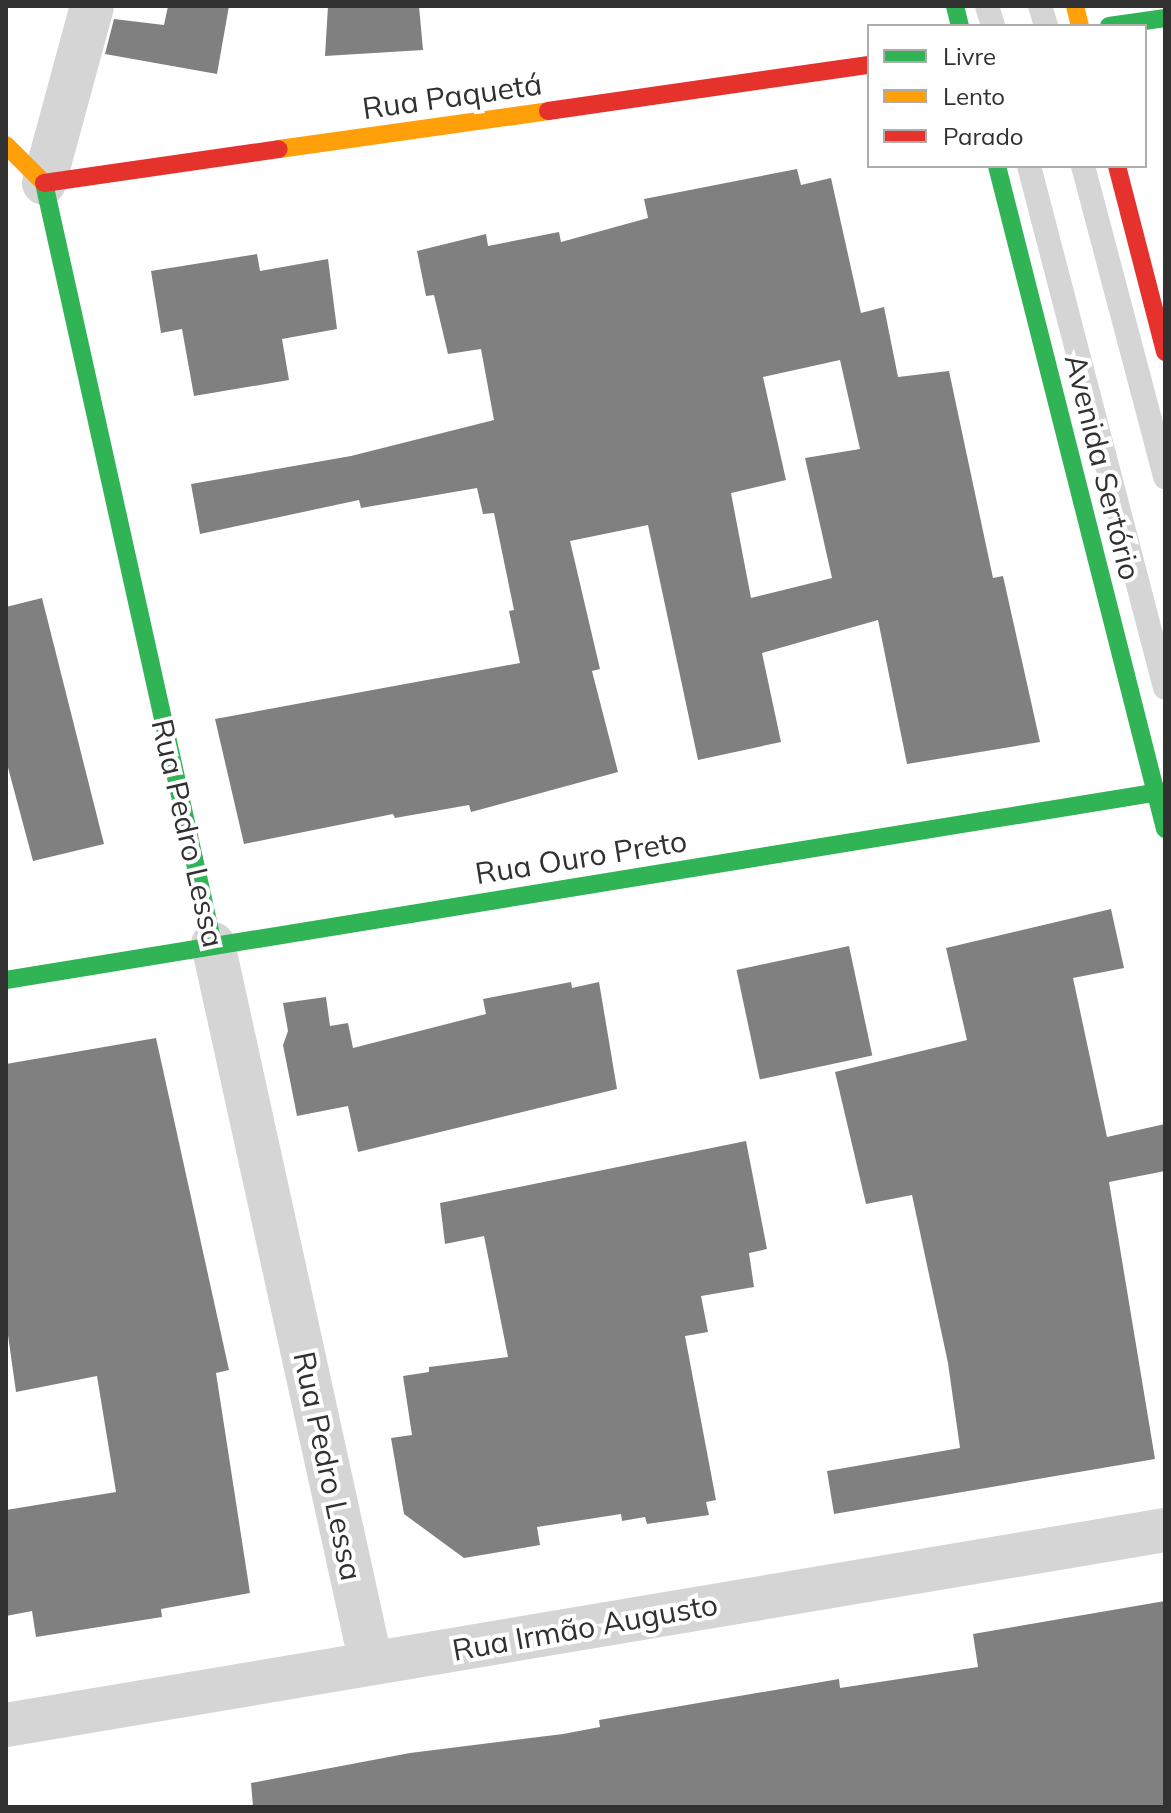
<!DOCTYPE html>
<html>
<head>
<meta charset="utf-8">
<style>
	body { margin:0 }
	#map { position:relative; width:1171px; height:1813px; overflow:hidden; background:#fff; font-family:Mulish,sans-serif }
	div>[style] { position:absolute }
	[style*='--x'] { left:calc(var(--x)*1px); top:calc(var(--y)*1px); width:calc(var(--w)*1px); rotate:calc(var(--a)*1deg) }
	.building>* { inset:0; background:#808080; transform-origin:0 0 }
	.lane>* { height:24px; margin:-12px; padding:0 12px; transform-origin:12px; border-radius:12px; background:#d5d5d5 }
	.street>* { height:44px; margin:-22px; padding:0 22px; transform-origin:22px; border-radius:22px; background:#d5d5d5 }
	.fast>* { height:18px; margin:-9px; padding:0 9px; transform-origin:9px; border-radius:9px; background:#30b455 }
	.slow>* { height:18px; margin:-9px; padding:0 9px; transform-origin:9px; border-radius:9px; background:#ff9f0a }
	.jam>* { height:18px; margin:-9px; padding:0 9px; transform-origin:9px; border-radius:9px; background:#e5322d }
	span { translate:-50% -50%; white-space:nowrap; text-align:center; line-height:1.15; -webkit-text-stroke:8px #fff; paint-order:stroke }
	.street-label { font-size:30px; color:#313131 }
	.frame { position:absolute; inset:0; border:8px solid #313131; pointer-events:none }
	.legend { position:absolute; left:867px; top:24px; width:280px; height:144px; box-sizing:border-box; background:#fff; border:2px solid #adadad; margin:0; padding:10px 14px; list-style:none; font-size:24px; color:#313131 }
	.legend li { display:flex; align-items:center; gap:16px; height:40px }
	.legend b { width:40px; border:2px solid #adadad }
</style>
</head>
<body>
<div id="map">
	<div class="building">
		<i style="clip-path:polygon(168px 6px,229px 6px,217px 74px,105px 54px,114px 19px,164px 25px)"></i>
		<i style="clip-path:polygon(328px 6px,419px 6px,423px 50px,325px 56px)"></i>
		<i style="clip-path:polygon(evenodd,797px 169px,801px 185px,831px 178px,861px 313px,884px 307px,898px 377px,949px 371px,993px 578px,1003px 576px,1040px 742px,907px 764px,878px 620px,762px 653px,781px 742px,698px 760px,648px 525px,570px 541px,600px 669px,592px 671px,618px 772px,471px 812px,469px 805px,395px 818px,393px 814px,244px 844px,215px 719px,520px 663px,509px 611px,514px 610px,494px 513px,483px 514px,477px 488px,361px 508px,359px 500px,200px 534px,191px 484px,351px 456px,494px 420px,481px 349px,448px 354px,434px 295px,426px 296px,417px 251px,486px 234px,488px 246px,559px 232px,561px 242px,648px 218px,644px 199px,797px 169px,840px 360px,860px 449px,805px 458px,832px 578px,751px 598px,731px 493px,786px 480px,763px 377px,840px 360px)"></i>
		<i style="clip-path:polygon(257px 254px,260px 271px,328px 259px,337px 329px,282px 339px,289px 380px,194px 396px,182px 329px,161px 333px,151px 271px)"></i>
		<i style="clip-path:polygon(42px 598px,104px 844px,33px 861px,6px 760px,6px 607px)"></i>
		<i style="clip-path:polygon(1111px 909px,1124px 968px,1073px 978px,1107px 1137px,1165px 1124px,1165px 1171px,1109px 1182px,1155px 1459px,834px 1514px,827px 1471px,960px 1448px,948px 1363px,912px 1195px,866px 1204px,835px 1072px,967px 1040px,946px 948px)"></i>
		<i style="left:849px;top:946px;width:112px;height:115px;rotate:78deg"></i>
		<i style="clip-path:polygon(571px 982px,572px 988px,599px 982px,617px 1089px,358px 1152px,348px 1106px,297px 1116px,283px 1045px,288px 1031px,283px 1003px,326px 997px,330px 1026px,348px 1023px,353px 1048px,486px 1014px,483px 999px)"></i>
		<i style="clip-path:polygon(156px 1038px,229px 1370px,216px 1373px,250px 1593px,161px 1609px,162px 1617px,36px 1637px,32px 1611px,6px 1616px,6px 1510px,116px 1492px,97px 1376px,16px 1392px,6px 1321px,6px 1064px)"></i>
		<i style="clip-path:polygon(746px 1141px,767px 1249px,749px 1253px,754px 1287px,701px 1296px,708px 1332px,685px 1336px,716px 1500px,706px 1502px,709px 1515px,647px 1524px,645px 1517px,622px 1521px,621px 1514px,537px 1527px,540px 1545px,464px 1558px,404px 1514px,391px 1438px,412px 1435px,403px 1376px,429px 1372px,429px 1367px,508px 1357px,484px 1236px,445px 1244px,440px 1203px)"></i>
		<i style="clip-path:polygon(1165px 1601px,1165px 1807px,253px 1807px,251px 1783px,410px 1753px,563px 1734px,600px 1727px,599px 1720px,839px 1679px,840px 1688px,978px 1667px,973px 1634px)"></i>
	</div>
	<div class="lane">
		<i style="--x:987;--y:6;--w:21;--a:73"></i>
		<i style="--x:1040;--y:6;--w:21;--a:73"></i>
		<i style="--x:1029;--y:166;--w:539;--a:75.4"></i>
		<i style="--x:1083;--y:166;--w:322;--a:75.2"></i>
	</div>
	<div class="street">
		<i style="--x:44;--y:183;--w:183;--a:-74.8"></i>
		<i style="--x:213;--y:944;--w:736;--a:77.61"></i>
		<i style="--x:6;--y:1725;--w:1175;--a:-9.55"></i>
	</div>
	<div class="fast">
		<i style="--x:955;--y:6;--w:21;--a:76"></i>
		<i style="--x:1109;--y:26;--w:57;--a:-8.1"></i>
		<i style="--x:997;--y:166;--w:684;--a:75.78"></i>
		<i style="--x:44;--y:183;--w:780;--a:77.48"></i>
		<i style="--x:6;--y:980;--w:1174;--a:-9.26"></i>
	</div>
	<div class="slow">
		<i style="--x:1075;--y:6;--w:21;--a:76"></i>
		<i style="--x:6;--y:145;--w:54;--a:45"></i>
		<i style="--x:279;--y:149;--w:272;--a:-8"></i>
	</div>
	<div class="jam">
		<i style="--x:548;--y:111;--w:324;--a:-8.2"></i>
		<i style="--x:1117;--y:166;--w:192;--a:75.5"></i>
		<i style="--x:44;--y:183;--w:237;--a:-8.2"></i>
	</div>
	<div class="street-label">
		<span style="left:452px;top:96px;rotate:-8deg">Rua Paquetá</span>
		<span style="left:1103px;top:467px;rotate:76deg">Avenida Sertório</span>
		<span style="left:188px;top:833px;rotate:77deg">Rua Pedro Lessa</span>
		<span style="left:581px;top:857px;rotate:-9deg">Rua Ouro Preto</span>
		<span style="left:328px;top:1466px;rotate:78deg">Rua Pedro Lessa</span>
		<span style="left:585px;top:1627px;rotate:-10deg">Rua Irmão Augusto</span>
	</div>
	<div class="frame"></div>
	<ul class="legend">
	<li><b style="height:10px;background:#30b455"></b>Livre</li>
	<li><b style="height:10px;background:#ff9f0a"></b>Lento</li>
	<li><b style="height:10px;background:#e5322d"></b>Parado</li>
	</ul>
</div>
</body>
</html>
